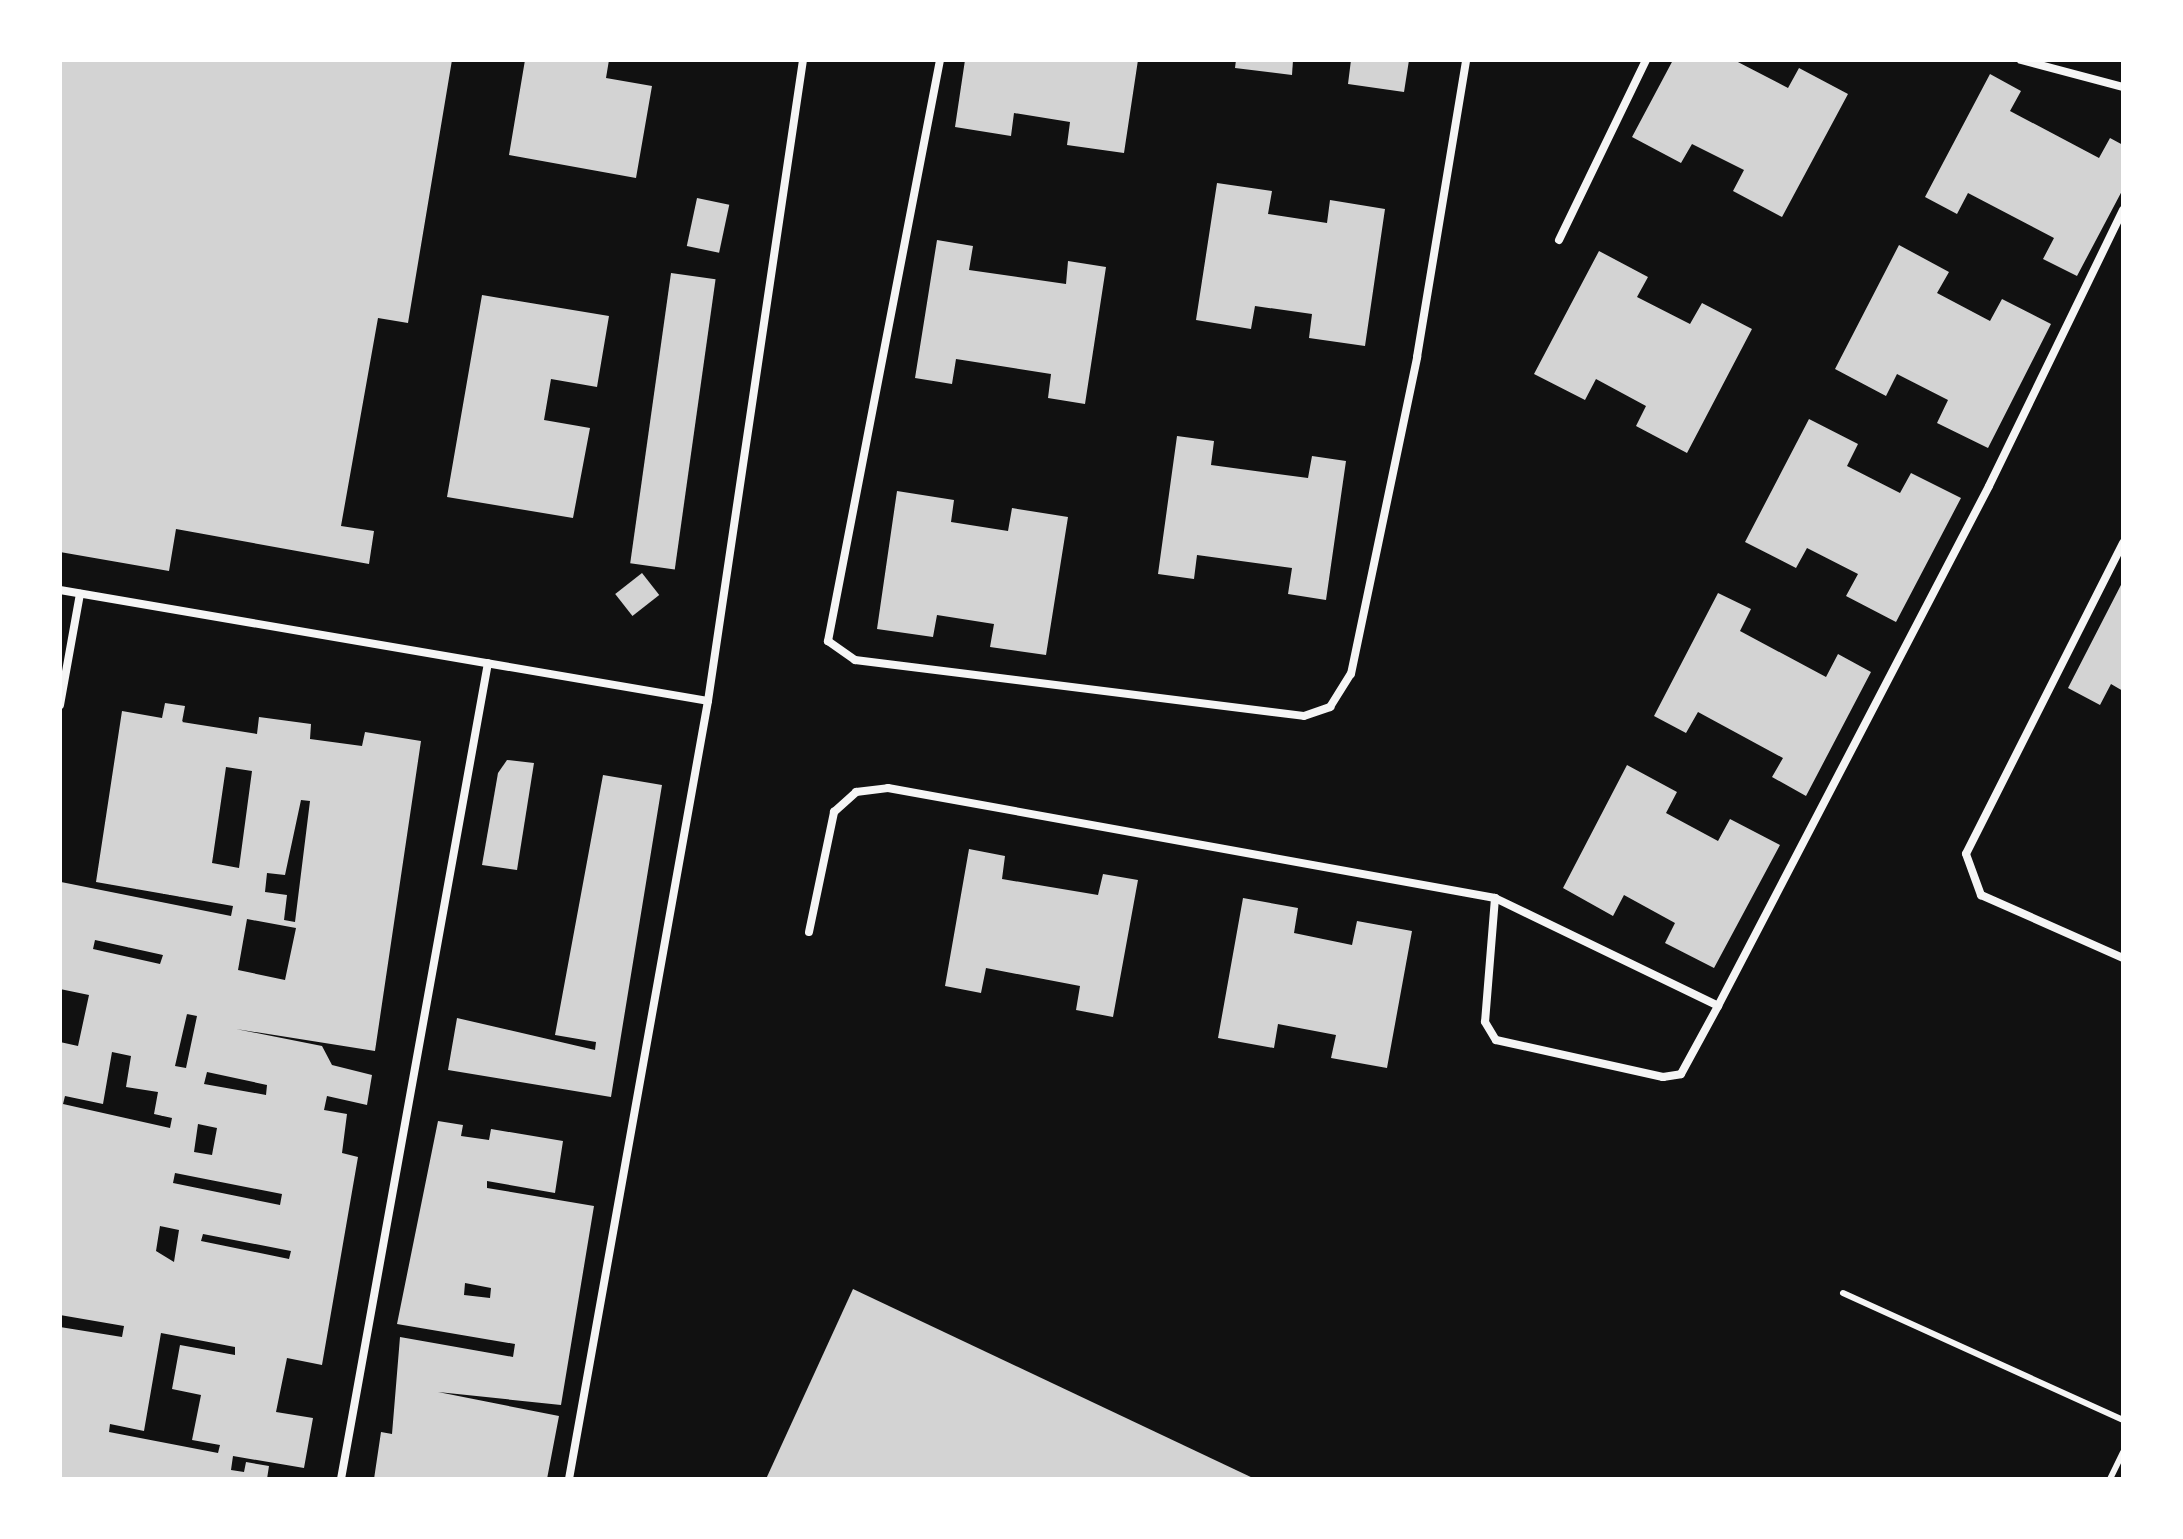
<!DOCTYPE html>
<html>
<head>
<meta charset="utf-8">
<style>
	body { margin:0 }
	#map { position:relative; width:2183px; height:1539px; overflow:hidden; background:#111; font-family:Karla,sans-serif }
	div>[style] { position:absolute }
	[style*='--x'] { left:calc(var(--x)*1px); top:calc(var(--y)*1px); width:calc(var(--w)*1px); rotate:calc(var(--a)*1deg) }
	.building>* { inset:0; background:#d3d3d3; transform-origin:0 0 }
	.service>* { height:6px; margin:-3px; padding:0 3px; transform-origin:3px; border-radius:3px; background:#f5f5f5 }
	.minor>* { height:8px; margin:-4px; padding:0 4px; transform-origin:4px; border-radius:4px; background:#f5f5f5 }
	span { translate:-50% -50%; white-space:nowrap; text-align:center; line-height:1.15; -webkit-text-stroke:7px #fff; paint-order:stroke }
	.frame { position:absolute; inset:0; border:62px solid #fff; pointer-events:none }
</style>
</head>
<body>
<div id="map">
	<div class="building">
		<i style="clip-path:polygon(60px 60px,452px 60px,408px 323px,378px 318px,341px 526px,374px 531px,369px 564px,176px 529px,169px 571px,60px 552px)"></i>
		<i style="clip-path:polygon(525px 60px,609px 60px,606px 78px,652px 86px,636px 178px,509px 155px)"></i>
		<i style="clip-path:polygon(965px 60px,1138px 60px,1124px 153px,1067px 145px,1070px 122px,1014px 113px,1011px 136px,955px 127px)"></i>
		<i style="clip-path:polygon(1236px 60px,1293px 60px,1292px 75px,1235px 68px)"></i>
		<i style="clip-path:polygon(1351px 60px,1409px 60px,1404px 92px,1348px 84px)"></i>
		<i style="clip-path:polygon(1673px 60px,1734px 60px,1788px 88px,1799px 68px,1848px 94px,1782px 217px,1733px 191px,1744px 170px,1692px 144px,1681px 163px,1632px 137px)"></i>
		<i style="clip-path:polygon(1990px 74px,2021px 91px,2010px 111px,2099px 158px,2110px 138px,2123px 145px,2123px 189px,2077px 276px,2043px 259px,2054px 238px,1968px 193px,1957px 214px,1925px 197px)"></i>
		<i style="clip-path:polygon(1217px 183px,1272px 191px,1268px 214px,1327px 223px,1330px 200px,1385px 209px,1365px 346px,1309px 338px,1312px 314px,1255px 306px,1251px 329px,1196px 320px)"></i>
		<i style="left:697px;top:198px;width:33px;height:49px;rotate:12deg"></i>
		<i style="clip-path:polygon(937px 240px,973px 246px,969px 270px,1066px 284px,1068px 261px,1106px 267px,1085px 404px,1048px 398px,1051px 374px,956px 359px,952px 384px,915px 378px)"></i>
		<i style="clip-path:polygon(1899px 245px,1949px 272px,1937px 293px,1990px 321px,2002px 299px,2051px 324px,1988px 448px,1937px 423px,1948px 400px,1897px 374px,1886px 396px,1835px 369px)"></i>
		<i style="clip-path:polygon(1599px 251px,1648px 277px,1637px 297px,1690px 324px,1702px 303px,1752px 329px,1687px 453px,1636px 426px,1646px 406px,1596px 379px,1585px 400px,1534px 374px)"></i>
		<i style="left:671px;top:273px;width:45px;height:293px;rotate:8deg"></i>
		<i style="clip-path:polygon(482px 295px,609px 316px,597px 387px,551px 379px,544px 420px,590px 428px,573px 518px,447px 497px)"></i>
		<i style="clip-path:polygon(1809px 419px,1858px 444px,1847px 466px,1900px 493px,1911px 473px,1961px 498px,1896px 622px,1846px 596px,1858px 574px,1807px 548px,1796px 568px,1745px 542px)"></i>
		<i style="clip-path:polygon(1177px 436px,1214px 441px,1211px 465px,1308px 478px,1312px 456px,1346px 461px,1326px 600px,1288px 594px,1292px 568px,1197px 555px,1194px 579px,1158px 574px)"></i>
		<i style="clip-path:polygon(897px 491px,954px 500px,951px 522px,1008px 531px,1012px 508px,1068px 517px,1046px 655px,990px 647px,994px 624px,937px 615px,933px 637px,877px 629px)"></i>
		<i style="left:642px;top:573px;width:28px;height:34px;rotate:52deg"></i>
		<i style="clip-path:polygon(2123px 581px,2123px 691px,2111px 684px,2100px 705px,2068px 688px)"></i>
		<i style="clip-path:polygon(1718px 593px,1751px 609px,1740px 631px,1826px 677px,1838px 654px,1871px 672px,1806px 796px,1772px 777px,1783px 758px,1698px 712px,1686px 733px,1654px 716px)"></i>
		<i style="clip-path:polygon(evenodd,165px 703px,185px 706px,182px 722px,257px 734px,259px 717px,311px 724px,310px 739px,362px 746px,365px 732px,421px 741px,375px 1051px,236px 1029px,322px 1046px,332px 1065px,372px 1075px,367px 1105px,327px 1096px,324px 1110px,347px 1114px,342px 1153px,358px 1157px,322px 1365px,287px 1358px,276px 1412px,313px 1418px,304px 1468px,233px 1456px,231px 1470px,244px 1472px,246px 1462px,269px 1466px,267px 1479px,60px 1479px,60px 1327px,122px 1337px,124px 1326px,60px 1315px,60px 1042px,78px 1046px,89px 995px,60px 989px,61px 882px,231px 916px,233px 906px,96px 882px,122px 711px,162px 718px,165px 703px,226px 767px,252px 771px,239px 868px,212px 863px,226px 767px,165px 703px,301px 800px,310px 801px,295px 922px,284px 920px,287px 895px,265px 892px,267px 873px,285px 875px,301px 800px,165px 703px,247px 919px,296px 928px,285px 980px,238px 970px,247px 919px,165px 703px,95px 940px,163px 955px,160px 964px,93px 949px,95px 940px,165px 703px,187px 1014px,197px 1016px,186px 1068px,175px 1066px,187px 1014px,165px 703px,112px 1052px,131px 1056px,126px 1087px,158px 1092px,154px 1114px,172px 1118px,170px 1128px,63px 1104px,65px 1096px,103px 1104px,112px 1052px,165px 703px,207px 1072px,267px 1085px,266px 1095px,204px 1084px,207px 1072px,165px 703px,198px 1124px,217px 1128px,212px 1155px,194px 1152px,198px 1124px,165px 703px,175px 1173px,282px 1194px,280px 1205px,173px 1183px,175px 1173px,165px 703px,160px 1226px,179px 1230px,174px 1262px,156px 1251px,160px 1226px,165px 703px,203px 1234px,291px 1251px,289px 1259px,201px 1241px,203px 1234px,165px 703px,161px 1333px,235px 1347px,235px 1355px,180px 1345px,172px 1389px,201px 1395px,192px 1440px,220px 1445px,218px 1453px,109px 1432px,110px 1424px,144px 1431px,161px 1333px)"></i>
		<i style="clip-path:polygon(507px 760px,534px 763px,517px 870px,482px 865px,498px 773px)"></i>
		<i style="clip-path:polygon(1627px 765px,1677px 792px,1666px 813px,1718px 841px,1730px 819px,1780px 845px,1714px 968px,1665px 943px,1675px 923px,1624px 895px,1613px 916px,1563px 888px)"></i>
		<i style="clip-path:polygon(603px 775px,662px 785px,611px 1097px,448px 1070px,457px 1018px,595px 1050px,596px 1042px,555px 1035px)"></i>
		<i style="clip-path:polygon(969px 849px,1005px 856px,1002px 879px,1098px 895px,1103px 874px,1138px 880px,1113px 1017px,1076px 1010px,1080px 986px,986px 968px,981px 993px,945px 986px)"></i>
		<i style="clip-path:polygon(1243px 898px,1298px 908px,1294px 933px,1352px 945px,1357px 921px,1412px 931px,1387px 1068px,1331px 1058px,1336px 1035px,1278px 1024px,1274px 1048px,1218px 1038px)"></i>
		<i style="clip-path:polygon(evenodd,438px 1121px,463px 1125px,461px 1136px,489px 1140px,491px 1129px,563px 1141px,555px 1193px,487px 1181px,487px 1188px,594px 1206px,561px 1405px,438px 1392px,559px 1416px,547px 1479px,374px 1479px,381px 1432px,392px 1434px,400px 1337px,513px 1357px,515px 1344px,397px 1324px,438px 1121px,465px 1283px,491px 1288px,490px 1298px,464px 1295px,465px 1283px)"></i>
		<i style="clip-path:polygon(853px 1289px,1255px 1479px,766px 1479px)"></i>
	</div>
	<div class="service">
		<i style="--x:1843;--y:1293;--w:307;--a:24.4"></i>
		<i style="--x:2110;--y:1479;--w:30;--a:-64"></i>
	</div>
	<div class="minor">
		<i style="--x:940;--y:60;--w:592;--a:100.91"></i>
		<i style="--x:828;--y:641;--w:33;--a:35"></i>
		<i style="--x:855;--y:660;--w:452;--a:7.1"></i>
		<i style="--x:1304;--y:716;--w:28;--a:-19"></i>
		<i style="--x:1330;--y:707;--w:39;--a:-58"></i>
		<i style="--x:1351;--y:674;--w:324;--a:-78.2"></i>
		<i style="--x:1417;--y:357;--w:301;--a:-80.6"></i>
		<i style="--x:2021;--y:60;--w:106;--a:14.8"></i>
		<i style="--x:1559;--y:240;--w:200;--a:-64.2"></i>
		<i style="--x:2123;--y:543;--w:348;--a:116.8"></i>
		<i style="--x:1966;--y:854;--w:44;--a:69.9"></i>
		<i style="--x:1981;--y:895;--w:155;--a:23.9"></i>
		<i style="--x:60;--y:590;--w:657;--a:9.72"></i>
		<i style="--x:60;--y:705;--w:113;--a:-79.8"></i>
		<i style="--x:1495;--y:898;--w:124;--a:94.6"></i>
		<i style="--x:1485;--y:1022;--w:21;--a:59"></i>
		<i style="--x:1496;--y:1040;--w:171;--a:12.5"></i>
		<i style="--x:1663;--y:1077;--w:18;--a:-9"></i>
		<i style="--x:1681;--y:1074;--w:77;--a:-61.4"></i>
		<i style="--x:809;--y:932;--w:123;--a:-78.2"></i>
		<i style="--x:834;--y:812;--w:30;--a:-42"></i>
		<i style="--x:856;--y:792;--w:32;--a:-7"></i>
		<i style="--x:888;--y:788;--w:617;--a:10.27"></i>
		<i style="--x:1495;--y:898;--w:248;--a:25.8"></i>
		<i style="--x:1718;--y:1006;--w:586;--a:-62.47"></i>
		<i style="--x:1989;--y:486;--w:307;--a:-64.1"></i>
		<i style="--x:341;--y:1479;--w:829;--a:-79.79"></i>
		<i style="--x:569;--y:1479;--w:790;--a:-79.87"></i>
		<i style="--x:708;--y:701;--w:648;--a:-81.57"></i>
	</div>
	<div class="frame"></div>
</div>
</body>
</html>
